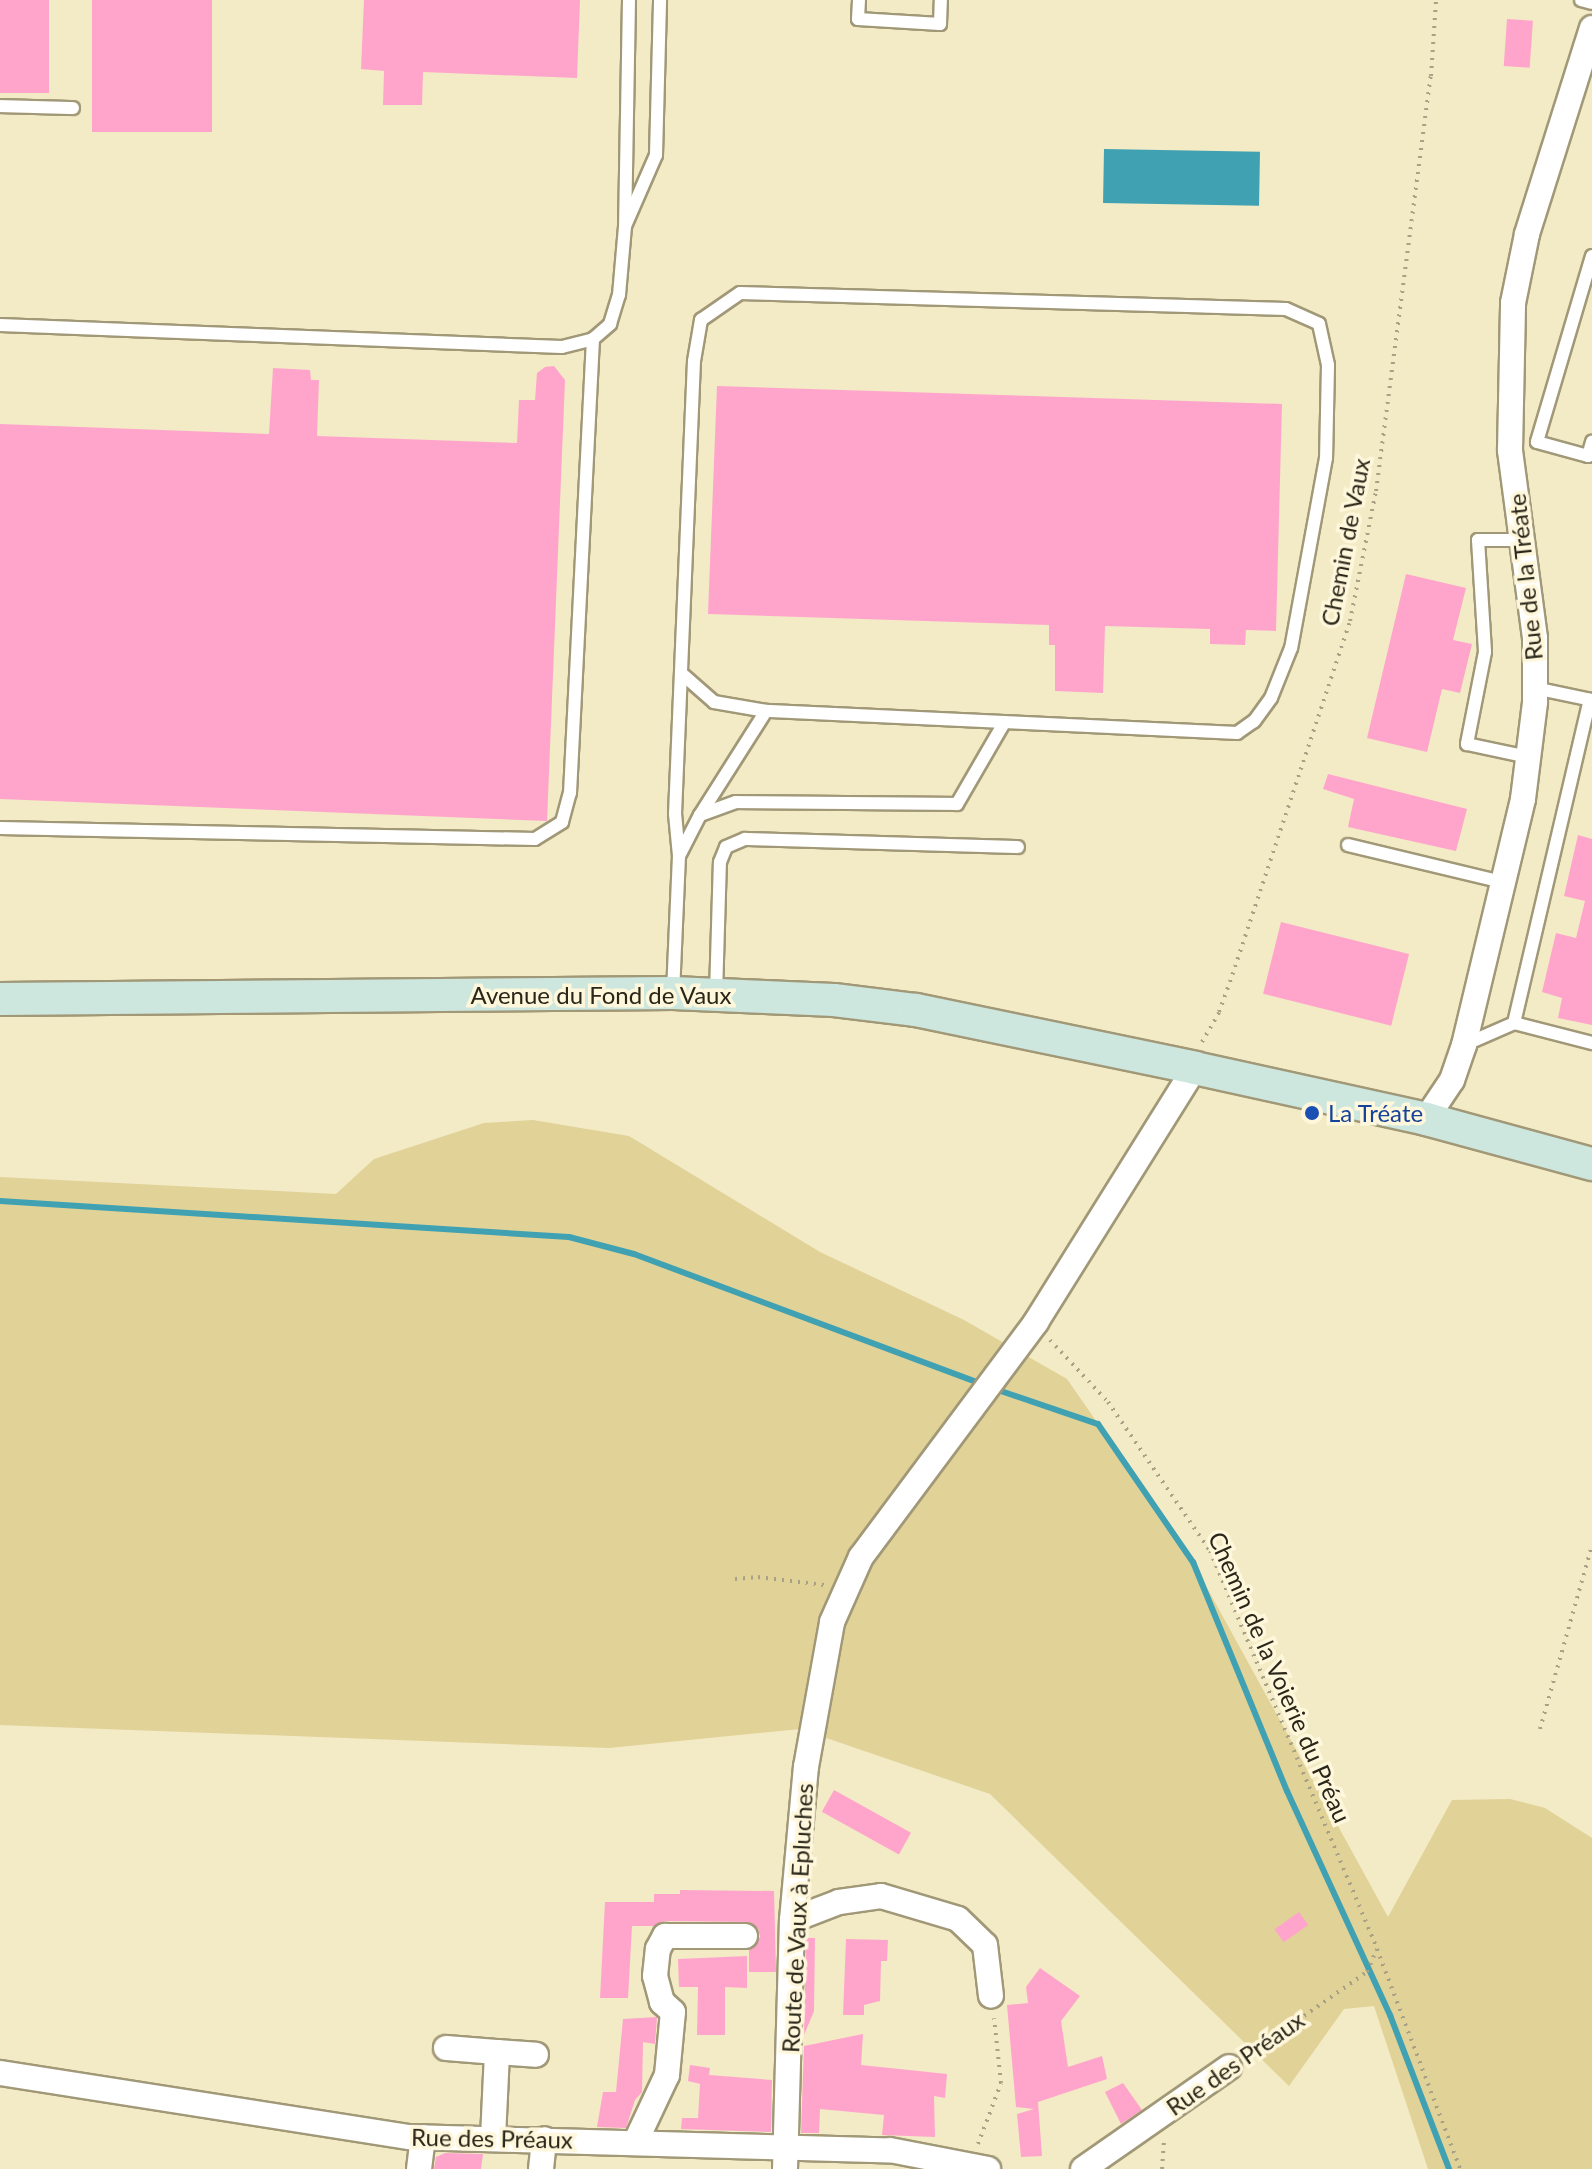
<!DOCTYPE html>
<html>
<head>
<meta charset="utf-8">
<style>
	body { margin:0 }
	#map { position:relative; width:1592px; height:2169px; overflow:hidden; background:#f3eac6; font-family:Lato,sans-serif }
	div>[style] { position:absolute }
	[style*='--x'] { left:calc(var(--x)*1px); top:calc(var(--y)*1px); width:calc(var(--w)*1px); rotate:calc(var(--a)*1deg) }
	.green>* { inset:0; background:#e1d298 }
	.water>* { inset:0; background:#40a1b2; transform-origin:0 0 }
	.stream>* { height:6px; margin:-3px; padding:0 3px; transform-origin:3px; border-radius:3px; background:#40a1b2 }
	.building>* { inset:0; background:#ffa5cc; transform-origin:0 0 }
	.path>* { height:4px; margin-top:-2px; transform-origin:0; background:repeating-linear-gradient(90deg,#a8a185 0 2px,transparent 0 8px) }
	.roads { filter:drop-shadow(2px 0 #a19877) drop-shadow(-2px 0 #a19877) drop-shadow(0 2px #a19877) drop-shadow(0 -2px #a19877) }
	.lane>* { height:12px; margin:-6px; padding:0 6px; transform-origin:6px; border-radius:6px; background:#fff }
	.street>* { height:24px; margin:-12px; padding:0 12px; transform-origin:12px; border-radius:12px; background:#fff }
	.secondary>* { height:32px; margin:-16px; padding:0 16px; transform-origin:16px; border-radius:16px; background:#cde7df }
	.dots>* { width:22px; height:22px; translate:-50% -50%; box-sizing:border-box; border:4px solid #fff7db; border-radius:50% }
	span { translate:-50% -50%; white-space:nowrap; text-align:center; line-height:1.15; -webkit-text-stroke:7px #fff7db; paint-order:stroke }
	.street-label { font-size:24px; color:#2a2619 }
	.transit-label { font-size:24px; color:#164399 }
	.left { translate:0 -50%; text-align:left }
</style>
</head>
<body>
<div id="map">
	<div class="green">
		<i style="clip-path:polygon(533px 1120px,629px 1136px,820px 1252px,964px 1320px,1067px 1379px,1189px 1555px,1388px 1917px,1452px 1800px,1510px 1799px,1545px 1808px,1592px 1838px,1592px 2169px,1428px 2169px,1374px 2006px,1344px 2009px,1289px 2086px,990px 1794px,800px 1729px,609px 1748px,0 1725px,0 1177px,336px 1194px,374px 1159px,484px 1123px)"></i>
	</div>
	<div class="water">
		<i style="left:1104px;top:149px;width:156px;height:54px;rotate:1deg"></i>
	</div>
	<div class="stream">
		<i style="--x:0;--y:1201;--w:570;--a:3.62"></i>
		<i style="--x:569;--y:1237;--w:67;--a:14.7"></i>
		<i style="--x:634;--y:1254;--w:371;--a:20.5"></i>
		<i style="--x:992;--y:1388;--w:112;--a:18.8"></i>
		<i style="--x:1098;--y:1424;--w:168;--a:55.5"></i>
		<i style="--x:1193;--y:1562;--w:248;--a:67.7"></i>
		<i style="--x:1287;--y:1791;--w:247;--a:65.3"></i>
		<i style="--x:1390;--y:2015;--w:165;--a:69"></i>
	</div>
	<div class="building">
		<i style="left:0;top:0;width:49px;height:93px"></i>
		<i style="left:92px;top:0;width:120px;height:132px"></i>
		<i style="clip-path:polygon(364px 0,580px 0,577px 78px,423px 72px,422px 105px,383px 105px,384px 71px,361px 69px)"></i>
		<i style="left:1507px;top:19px;width:26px;height:47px;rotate:4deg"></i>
		<i style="clip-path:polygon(554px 366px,565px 380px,547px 821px,0 799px,0 424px,269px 434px,273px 368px,310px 370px,311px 380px,319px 380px,317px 436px,517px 443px,519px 400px,535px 400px,537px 373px,545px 367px)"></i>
		<i style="clip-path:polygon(717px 386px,1282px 404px,1276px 631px,1246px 630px,1245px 645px,1210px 644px,1210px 629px,1105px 626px,1103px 693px,1055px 691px,1055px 645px,1049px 645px,1049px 625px,708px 614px)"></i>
		<i style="clip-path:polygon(1406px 574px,1466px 588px,1453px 640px,1472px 644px,1460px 693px,1442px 689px,1427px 752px,1367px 738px)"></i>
		<i style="clip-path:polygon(1328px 774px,1467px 809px,1456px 851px,1348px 827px,1354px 799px,1323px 789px)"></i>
		<i style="clip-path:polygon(1578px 835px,1592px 839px,1592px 1025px,1558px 1018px,1562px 998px,1542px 992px,1556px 933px,1576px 938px,1585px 901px,1564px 896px)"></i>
		<i style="left:1281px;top:922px;width:132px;height:74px;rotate:14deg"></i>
		<i style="left:834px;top:1790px;width:88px;height:25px;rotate:29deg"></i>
		<i style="clip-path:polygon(680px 1890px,774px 1891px,776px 1972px,749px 1972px,749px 1950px,760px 1937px,758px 1928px,749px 1922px,665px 1921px,655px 1926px,632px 1926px,628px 1998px,600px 1998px,605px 1902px,654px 1902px,654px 1894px,680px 1894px)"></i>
		<i style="left:1299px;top:1912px;width:16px;height:30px;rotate:55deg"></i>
		<i style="clip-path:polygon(806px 1938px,815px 1938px,814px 2011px,804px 2035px)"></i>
		<i style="clip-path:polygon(846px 1939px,888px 1940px,887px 1961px,881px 1961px,880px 2001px,864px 2005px,864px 2015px,843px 2015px)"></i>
		<i style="clip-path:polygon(747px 1956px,747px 1988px,725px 1987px,725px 2035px,697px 2035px,698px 1987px,679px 1987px,678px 1959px)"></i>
		<i style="clip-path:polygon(1040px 1968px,1080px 1996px,1061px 2021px,1068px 2067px,1102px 2056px,1107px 2079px,1038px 2102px,1042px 2156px,1021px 2157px,1017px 2114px,1034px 2109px,1016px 2107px,1007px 2005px,1028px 2003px,1026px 1987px)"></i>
		<i style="clip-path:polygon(657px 2017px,655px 2044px,643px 2042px,642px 2092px,635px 2100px,626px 2128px,597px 2127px,603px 2092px,616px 2092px,623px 2019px)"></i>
		<i style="clip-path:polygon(863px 2034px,861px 2065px,947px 2074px,945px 2098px,934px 2096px,935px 2137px,882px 2135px,884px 2115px,820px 2109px,819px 2133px,801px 2133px,804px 2046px)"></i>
		<i style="clip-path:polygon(690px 2065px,710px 2068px,709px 2075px,772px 2080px,771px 2132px,681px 2129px,682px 2118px,698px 2118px,700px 2084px,688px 2081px)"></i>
		<i style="clip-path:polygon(1123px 2083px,1142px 2110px,1121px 2124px,1105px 2092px)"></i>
		<i style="clip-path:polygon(445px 2153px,483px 2154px,481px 2169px,434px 2169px,436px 2157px)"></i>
	</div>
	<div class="path">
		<i style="--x:1202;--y:1042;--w:34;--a:-60"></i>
		<i style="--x:1219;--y:1012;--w:32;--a:-70"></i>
		<i style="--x:1230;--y:982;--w:380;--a:-71.6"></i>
		<i style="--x:1350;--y:621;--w:133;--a:-78.7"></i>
		<i style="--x:1376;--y:491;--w:419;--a:-82.5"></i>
		<i style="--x:1431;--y:76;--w:76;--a:-86.2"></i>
		<i style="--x:1050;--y:1340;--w:85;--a:46.9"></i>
		<i style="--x:1108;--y:1402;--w:181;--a:55.6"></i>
		<i style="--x:1210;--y:1551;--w:432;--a:67.2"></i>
		<i style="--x:1377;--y:1949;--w:235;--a:69.3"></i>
		<i style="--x:735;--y:1579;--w:23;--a:-5"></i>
		<i style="--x:758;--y:1577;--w:67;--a:6.8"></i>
		<i style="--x:1540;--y:1729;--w:191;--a:-74.2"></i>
		<i style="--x:1245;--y:2057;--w:149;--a:-34.9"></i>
		<i style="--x:1367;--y:1972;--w:25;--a:-67"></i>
		<i style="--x:978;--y:2144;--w:65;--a:-69.3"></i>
		<i style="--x:1001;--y:2083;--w:65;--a:-96.1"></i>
		<i style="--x:1162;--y:2169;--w:31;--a:-86"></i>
	</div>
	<div class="roads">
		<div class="lane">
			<i style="--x:629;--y:0;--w:226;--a:91"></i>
			<i style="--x:625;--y:226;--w:77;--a:-66.4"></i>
			<i style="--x:656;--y:155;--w:155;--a:-88.5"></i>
			<i style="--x:859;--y:0;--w:19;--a:93"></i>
			<i style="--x:858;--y:19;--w:82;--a:3.5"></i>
			<i style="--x:940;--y:24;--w:24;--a:-88"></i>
			<i style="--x:1581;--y:0;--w:11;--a:15"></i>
			<i style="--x:0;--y:106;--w:73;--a:1.6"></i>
			<i style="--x:1592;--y:256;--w:194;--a:106.5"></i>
			<i style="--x:1537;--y:442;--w:53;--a:15.4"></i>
			<i style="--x:1588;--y:456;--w:15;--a:-74"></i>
			<i style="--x:0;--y:325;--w:562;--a:2.24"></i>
			<i style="--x:562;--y:347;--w:32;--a:-14"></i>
			<i style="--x:593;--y:339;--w:23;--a:-41"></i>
			<i style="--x:610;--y:324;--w:30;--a:-73"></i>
			<i style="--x:619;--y:295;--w:69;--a:-85"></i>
			<i style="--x:1522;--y:540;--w:44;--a:180"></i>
			<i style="--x:1478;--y:540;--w:112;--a:86.4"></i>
			<i style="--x:1485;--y:652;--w:94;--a:101.1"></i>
			<i style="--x:1467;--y:744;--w:62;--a:12"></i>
			<i style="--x:681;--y:673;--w:44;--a:41.3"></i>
			<i style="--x:714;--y:702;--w:53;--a:9.8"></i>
			<i style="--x:1535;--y:688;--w:58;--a:11.9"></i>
			<i style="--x:0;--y:828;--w:535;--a:1.18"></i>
			<i style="--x:535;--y:839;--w:32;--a:-32"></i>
			<i style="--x:562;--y:822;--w:30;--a:-75"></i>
			<i style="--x:570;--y:793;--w:455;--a:-87.1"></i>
			<i style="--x:1348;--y:845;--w:158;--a:13.5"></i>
			<i style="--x:679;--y:856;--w:46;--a:-62.9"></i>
			<i style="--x:700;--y:815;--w:38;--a:-20"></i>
			<i style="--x:736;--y:802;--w:221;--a:0.5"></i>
			<i style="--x:957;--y:804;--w:94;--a:-59.9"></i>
			<i style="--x:673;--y:993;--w:137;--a:-87.5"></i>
			<i style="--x:679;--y:856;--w:42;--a:-95.4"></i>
			<i style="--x:675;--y:814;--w:453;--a:-87.6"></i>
			<i style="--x:694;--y:361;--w:42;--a:-80.3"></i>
			<i style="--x:701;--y:320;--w:47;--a:-34.7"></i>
			<i style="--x:740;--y:293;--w:546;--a:1.68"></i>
			<i style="--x:1286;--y:309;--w:36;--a:24"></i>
			<i style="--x:1319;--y:324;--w:42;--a:77.6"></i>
			<i style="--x:1328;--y:365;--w:93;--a:91.2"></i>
			<i style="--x:1326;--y:458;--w:193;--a:100.4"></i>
			<i style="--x:1291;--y:648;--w:54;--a:111.8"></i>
			<i style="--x:1271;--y:698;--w:29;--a:126"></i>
			<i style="--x:1254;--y:721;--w:21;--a:145"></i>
			<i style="--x:1237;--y:733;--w:472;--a:-177.3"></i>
			<i style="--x:766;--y:711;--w:123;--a:122.4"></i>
			<i style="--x:716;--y:994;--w:132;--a:-88.3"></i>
			<i style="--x:720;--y:862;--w:16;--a:-68"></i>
			<i style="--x:726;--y:847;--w:21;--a:-23"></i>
			<i style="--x:745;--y:839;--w:273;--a:1.7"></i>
			<i style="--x:1514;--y:1023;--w:332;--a:-76.8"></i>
			<i style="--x:1464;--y:1045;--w:55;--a:-23.7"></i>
			<i style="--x:1514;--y:1023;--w:81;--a:14.4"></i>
		</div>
		<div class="street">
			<i style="--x:1426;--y:1119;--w:47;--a:-56.3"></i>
			<i style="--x:1452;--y:1080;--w:37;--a:-71"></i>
			<i style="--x:1464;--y:1045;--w:253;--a:-76.5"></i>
			<i style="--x:1523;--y:799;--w:98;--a:-82.9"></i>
			<i style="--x:1535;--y:702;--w:64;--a:-90"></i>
			<i style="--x:1535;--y:638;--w:190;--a:-97.6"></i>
			<i style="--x:1510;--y:450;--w:147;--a:-88.8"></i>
			<i style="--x:1513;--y:303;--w:70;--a:-78.5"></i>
			<i style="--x:1527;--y:234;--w:216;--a:-72.5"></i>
			<i style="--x:792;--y:1920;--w:50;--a:-21"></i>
			<i style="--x:839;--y:1902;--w:42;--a:-8.1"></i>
			<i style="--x:881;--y:1896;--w:80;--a:16.6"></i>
			<i style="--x:958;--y:1919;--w:37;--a:44"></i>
			<i style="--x:985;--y:1945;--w:51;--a:83.3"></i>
			<i style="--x:446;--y:2048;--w:51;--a:4.5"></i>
			<i style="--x:0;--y:2073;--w:415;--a:8.9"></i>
			<i style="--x:410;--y:2137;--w:480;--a:1.6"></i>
			<i style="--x:890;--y:2150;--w:100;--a:11"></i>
			<i style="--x:493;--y:2138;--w:86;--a:-87.3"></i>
			<i style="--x:497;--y:2052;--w:39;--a:4"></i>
			<i style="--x:635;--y:2143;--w:75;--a:-64.8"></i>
			<i style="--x:667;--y:2075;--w:63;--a:-84.6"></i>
			<i style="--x:673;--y:2012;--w:15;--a:-138"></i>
			<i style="--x:662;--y:2002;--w:27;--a:-105"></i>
			<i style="--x:655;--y:1976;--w:27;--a:-84"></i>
			<i style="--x:658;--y:1949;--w:15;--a:-62"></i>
			<i style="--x:665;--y:1936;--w:80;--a:0"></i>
			<i style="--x:419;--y:2169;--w:32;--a:-83"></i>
			<i style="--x:541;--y:2169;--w:30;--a:-84"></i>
			<i style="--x:785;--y:2169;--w:249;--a:-88.4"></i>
			<i style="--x:792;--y:1920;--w:154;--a:-84.8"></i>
			<i style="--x:806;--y:1767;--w:147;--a:-79.8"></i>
			<i style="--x:832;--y:1622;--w:71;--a:-66"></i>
			<i style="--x:861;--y:1557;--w:293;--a:-53.3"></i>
			<i style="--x:1036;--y:1322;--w:300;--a:-58"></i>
			<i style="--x:1083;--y:2169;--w:178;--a:-34.9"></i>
		</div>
		<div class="secondary">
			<i style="--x:0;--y:999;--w:673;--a:-0.51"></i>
			<i style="--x:673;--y:993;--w:161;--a:2.5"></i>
			<i style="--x:834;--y:1000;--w:83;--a:7"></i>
			<i style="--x:916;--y:1010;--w:285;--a:11.7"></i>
			<i style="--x:1195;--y:1068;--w:237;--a:12.4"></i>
			<i style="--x:1426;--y:1119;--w:172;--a:15.2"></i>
		</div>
	</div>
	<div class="dots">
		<i style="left:1312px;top:1113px;background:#1a4fb4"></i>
	</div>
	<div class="street-label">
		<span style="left:1345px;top:542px;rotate:-79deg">Chemin de Vaux</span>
		<span style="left:1525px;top:577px;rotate:-96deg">Rue de la Tréate</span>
		<span style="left:601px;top:995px">Avenue du Fond de Vaux</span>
		<span style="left:1280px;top:1677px;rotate:66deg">Chemin de la Voierie du Préau</span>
		<span style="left:797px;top:1918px;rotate:-87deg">Route de Vaux à Epluches</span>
		<span style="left:1235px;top:2063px;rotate:-35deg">Rue des Préaux</span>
		<span style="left:492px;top:2138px;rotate:1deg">Rue des Préaux</span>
	</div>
	<div class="transit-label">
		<span class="left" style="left:1328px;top:1113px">La Tréate</span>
	</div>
</div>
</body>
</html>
